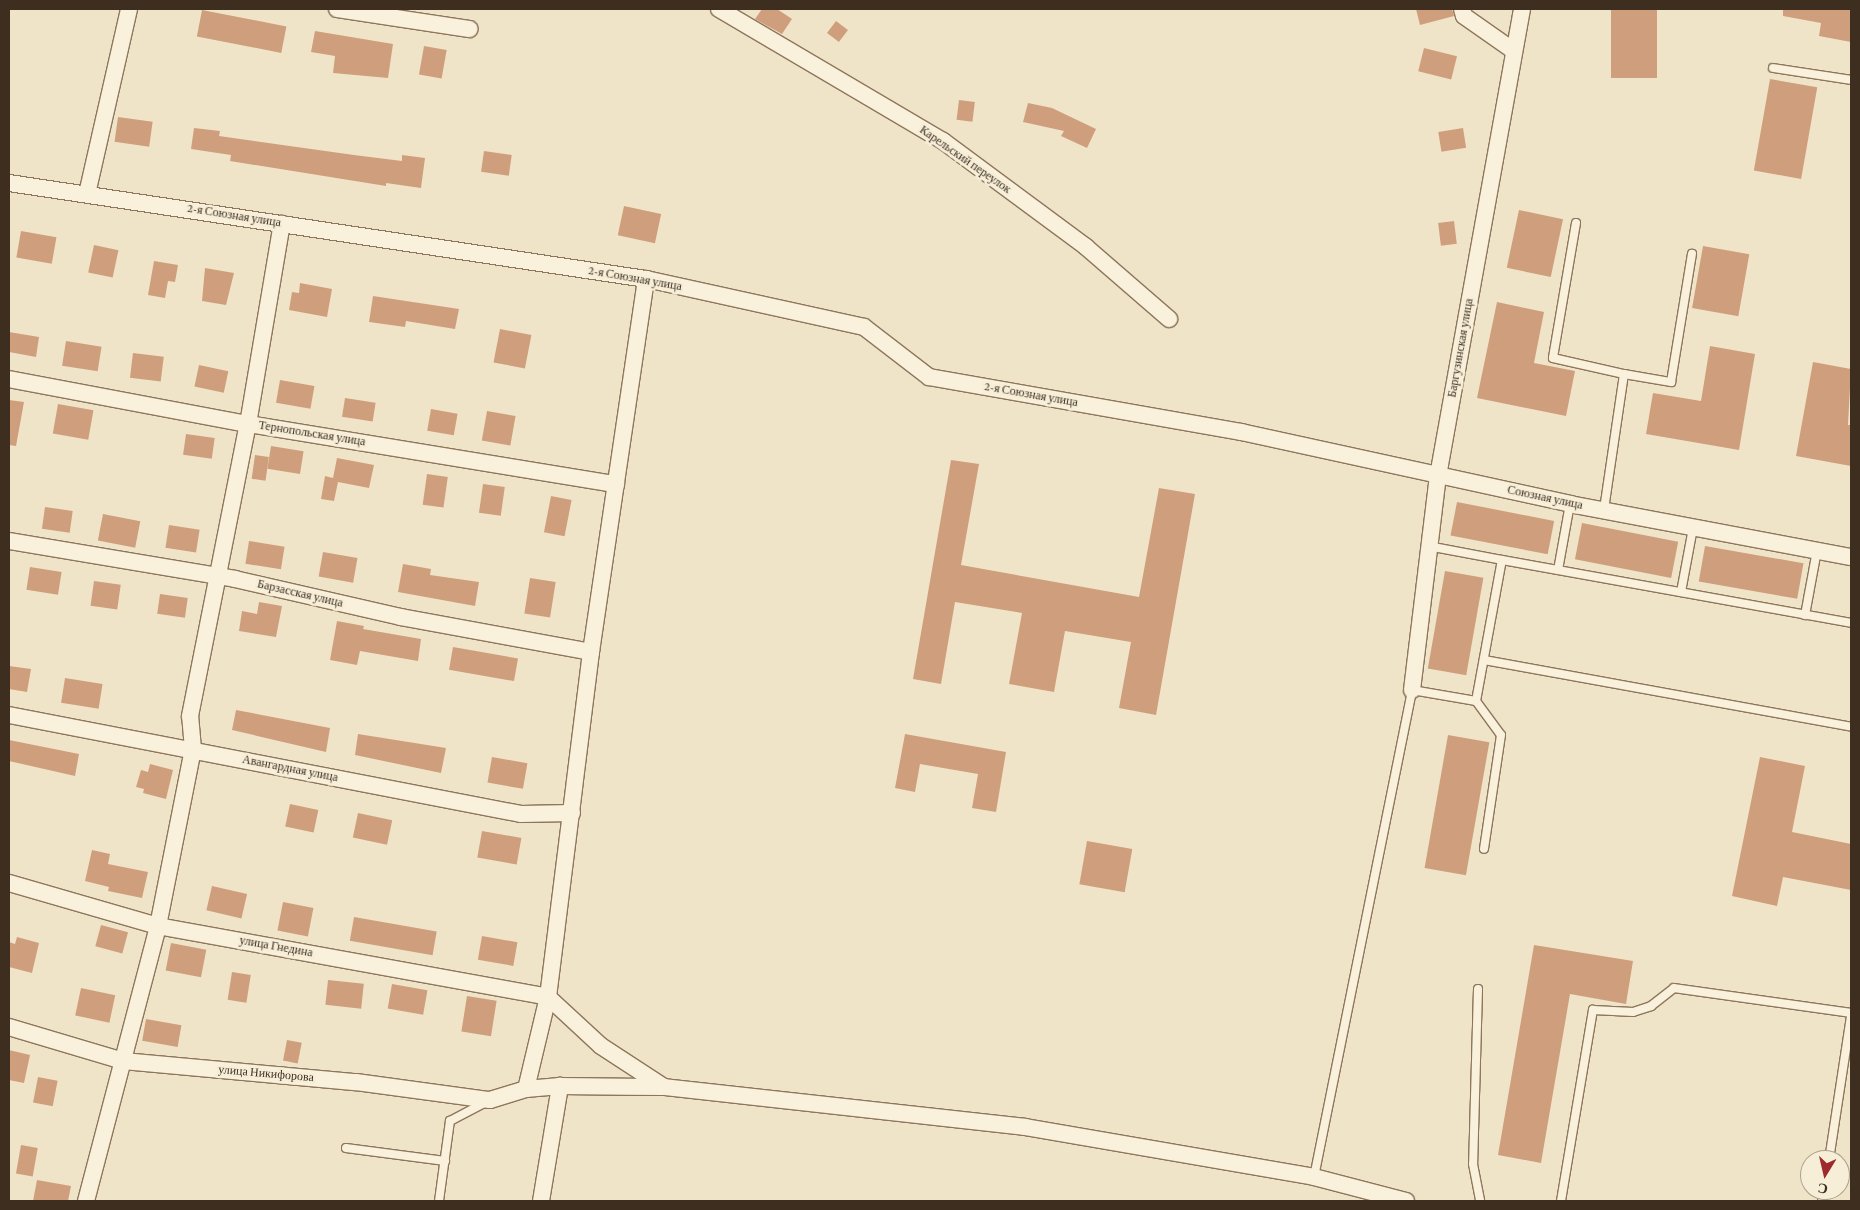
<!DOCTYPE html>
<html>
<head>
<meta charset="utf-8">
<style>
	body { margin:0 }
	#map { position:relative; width:1860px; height:1210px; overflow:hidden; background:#f0e4c8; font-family:"Crimson Pro",serif }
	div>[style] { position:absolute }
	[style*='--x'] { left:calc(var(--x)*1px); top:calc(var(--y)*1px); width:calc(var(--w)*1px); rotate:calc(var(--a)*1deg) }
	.building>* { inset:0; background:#cf9f7d; transform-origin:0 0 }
	.roads { filter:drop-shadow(1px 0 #8d765c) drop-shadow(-1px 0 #8d765c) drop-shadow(0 1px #8d765c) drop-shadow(0 -1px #8d765c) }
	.lane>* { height:8px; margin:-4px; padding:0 4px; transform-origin:4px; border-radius:4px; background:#faf1dc }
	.street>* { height:16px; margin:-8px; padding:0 8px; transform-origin:8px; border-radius:8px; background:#faf1dc }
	span { translate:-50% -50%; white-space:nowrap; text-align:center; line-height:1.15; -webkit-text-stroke:5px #f7eed8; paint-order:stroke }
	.street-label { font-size:12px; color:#3d2e20 }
	.frame { position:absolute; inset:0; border:10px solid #3d2e20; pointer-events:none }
	.north { position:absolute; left:1800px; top:1150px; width:50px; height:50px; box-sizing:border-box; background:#f7eed8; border:1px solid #ada18e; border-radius:50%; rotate:189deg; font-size:14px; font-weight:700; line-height:20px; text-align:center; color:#3d2e20 }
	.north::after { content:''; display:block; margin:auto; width:18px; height:22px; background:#9e2a2b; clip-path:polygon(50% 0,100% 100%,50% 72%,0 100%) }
</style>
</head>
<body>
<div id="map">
	<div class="building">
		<i style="clip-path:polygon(762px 9px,777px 9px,792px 19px,782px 34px,755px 19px)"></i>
		<i style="clip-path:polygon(1416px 9px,1452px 9px,1454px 16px,1420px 25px)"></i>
		<i style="left:1611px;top:9px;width:46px;height:69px"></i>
		<i style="clip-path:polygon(1783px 9px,1851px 9px,1851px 42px,1819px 36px,1821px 23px,1783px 16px)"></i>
		<i style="left:202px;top:10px;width:86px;height:27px;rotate:11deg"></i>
		<i style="left:836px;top:21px;width:15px;height:15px;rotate:37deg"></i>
		<i style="clip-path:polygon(315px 31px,393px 44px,388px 78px,333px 73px,335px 56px,311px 52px)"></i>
		<i style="left:424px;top:46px;width:23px;height:29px;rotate:10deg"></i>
		<i style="left:1424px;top:48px;width:34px;height:24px;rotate:14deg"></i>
		<i style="left:1770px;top:79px;width:48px;height:93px;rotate:10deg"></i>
		<i style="left:959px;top:100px;width:16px;height:20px;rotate:7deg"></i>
		<i style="clip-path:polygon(1028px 103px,1052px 108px,1096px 129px,1087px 148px,1061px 136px,1064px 131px,1023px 122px)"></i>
		<i style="left:118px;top:117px;width:35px;height:25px;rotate:8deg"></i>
		<i style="clip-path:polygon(194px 128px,220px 131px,219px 136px,354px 155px,402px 161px,402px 155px,425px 158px,421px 188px,386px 183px,386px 186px,230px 161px,231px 155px,191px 149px)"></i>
		<i style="left:1463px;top:128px;width:20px;height:25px;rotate:81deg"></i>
		<i style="left:484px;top:151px;width:28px;height:21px;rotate:8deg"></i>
		<i style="left:624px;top:206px;width:38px;height:30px;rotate:12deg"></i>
		<i style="left:1519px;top:210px;width:45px;height:59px;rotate:12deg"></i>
		<i style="left:1454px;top:221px;width:23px;height:16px;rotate:83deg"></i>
		<i style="left:21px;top:231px;width:36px;height:27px;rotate:10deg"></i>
		<i style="left:94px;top:245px;width:25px;height:28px;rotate:12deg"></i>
		<i style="left:1703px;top:246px;width:47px;height:63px;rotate:10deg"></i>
		<i style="clip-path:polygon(154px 261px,178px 265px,175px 282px,168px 281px,165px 298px,148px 295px)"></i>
		<i style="clip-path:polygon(205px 268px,234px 273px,226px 305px,202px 301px)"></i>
		<i style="clip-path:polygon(300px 283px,332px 289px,327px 317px,289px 310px,292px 292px,299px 293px)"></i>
		<i style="clip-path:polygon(373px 296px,459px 309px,455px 329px,406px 321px,405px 327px,369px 322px)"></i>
		<i style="clip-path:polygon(1497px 302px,1544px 312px,1534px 363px,1575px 371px,1566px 416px,1477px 398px)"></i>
		<i style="left:500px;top:329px;width:32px;height:34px;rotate:11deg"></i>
		<i style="clip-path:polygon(9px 332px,39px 337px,36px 357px,9px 352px)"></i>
		<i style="left:66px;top:341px;width:36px;height:25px;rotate:9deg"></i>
		<i style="clip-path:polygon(1710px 346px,1755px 354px,1739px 450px,1646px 434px,1653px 393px,1701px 401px)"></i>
		<i style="left:133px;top:353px;width:31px;height:25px;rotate:7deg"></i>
		<i style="clip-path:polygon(1813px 362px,1851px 369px,1848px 425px,1851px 425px,1851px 466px,1796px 456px)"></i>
		<i style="left:199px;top:365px;width:30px;height:22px;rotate:12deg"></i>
		<i style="left:280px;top:380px;width:35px;height:23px;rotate:10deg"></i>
		<i style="left:345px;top:398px;width:31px;height:19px;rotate:9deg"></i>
		<i style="clip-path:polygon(9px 400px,24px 402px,16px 446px,9px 445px)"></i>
		<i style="left:58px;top:404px;width:36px;height:30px;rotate:10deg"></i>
		<i style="left:431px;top:409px;width:27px;height:22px;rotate:10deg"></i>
		<i style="left:487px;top:411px;width:29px;height:30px;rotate:10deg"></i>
		<i style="left:186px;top:434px;width:29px;height:21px;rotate:8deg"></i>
		<i style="left:271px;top:446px;width:33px;height:23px;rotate:9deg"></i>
		<i style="left:255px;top:455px;width:14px;height:24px;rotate:8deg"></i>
		<i style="clip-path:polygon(337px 458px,374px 465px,369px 488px,338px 482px,334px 501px,321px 499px,325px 476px,333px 478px)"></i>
		<i style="clip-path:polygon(951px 460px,979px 464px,961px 565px,1139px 597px,1159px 488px,1195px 494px,1156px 715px,1119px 708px,1131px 642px,1065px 631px,1054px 692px,1009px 684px,1022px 613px,955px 602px,941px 684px,913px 679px)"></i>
		<i style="left:427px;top:474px;width:21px;height:31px;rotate:8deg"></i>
		<i style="left:483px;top:484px;width:22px;height:29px;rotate:8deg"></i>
		<i style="left:551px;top:496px;width:21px;height:37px;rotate:11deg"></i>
		<i style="left:1457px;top:502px;width:99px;height:34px;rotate:11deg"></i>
		<i style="left:45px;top:507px;width:28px;height:22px;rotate:8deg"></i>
		<i style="left:103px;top:514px;width:38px;height:27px;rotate:11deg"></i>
		<i style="left:1582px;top:523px;width:98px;height:37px;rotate:11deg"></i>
		<i style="left:169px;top:525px;width:31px;height:23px;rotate:9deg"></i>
		<i style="left:249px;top:541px;width:36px;height:23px;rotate:9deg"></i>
		<i style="left:1705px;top:546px;width:100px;height:36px;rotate:10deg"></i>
		<i style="left:323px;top:552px;width:35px;height:25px;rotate:10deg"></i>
		<i style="clip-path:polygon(403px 564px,431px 569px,430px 575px,479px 582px,475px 606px,398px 592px)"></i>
		<i style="left:30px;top:567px;width:32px;height:23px;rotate:9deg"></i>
		<i style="left:1445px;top:571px;width:39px;height:99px;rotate:10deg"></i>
		<i style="left:530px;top:578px;width:26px;height:36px;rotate:9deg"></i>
		<i style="left:94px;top:581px;width:27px;height:25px;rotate:8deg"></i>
		<i style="left:160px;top:594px;width:28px;height:20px;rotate:8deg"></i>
		<i style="clip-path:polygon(259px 602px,282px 606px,276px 637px,239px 631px,242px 611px,257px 614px)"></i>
		<i style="clip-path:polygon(337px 621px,364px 626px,363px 629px,421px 639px,418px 661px,360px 651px,357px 665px,330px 660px)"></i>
		<i style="left:453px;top:647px;width:66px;height:23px;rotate:10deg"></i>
		<i style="clip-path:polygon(9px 666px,31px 669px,27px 692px,9px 689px)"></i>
		<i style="left:65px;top:678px;width:38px;height:25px;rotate:9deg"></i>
		<i style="clip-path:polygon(236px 710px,330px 728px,326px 752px,232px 730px)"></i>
		<i style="clip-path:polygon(358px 734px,446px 748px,441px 773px,355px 755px)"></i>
		<i style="clip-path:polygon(905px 734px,1006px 752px,996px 812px,972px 808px,978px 774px,920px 764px,915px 792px,895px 788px)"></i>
		<i style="left:1448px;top:735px;width:42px;height:135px;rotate:10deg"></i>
		<i style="clip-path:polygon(9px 740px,79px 754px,75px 776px,9px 761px)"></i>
		<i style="left:492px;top:757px;width:36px;height:26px;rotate:10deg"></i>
		<i style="clip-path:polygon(1760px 757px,1805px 766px,1792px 832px,1851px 844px,1851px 890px,1783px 877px,1777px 906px,1732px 896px)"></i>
		<i style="clip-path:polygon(150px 764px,173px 770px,166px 799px,143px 793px,144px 789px,136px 787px,141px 770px,148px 772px)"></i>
		<i style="left:290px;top:804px;width:29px;height:23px;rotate:12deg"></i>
		<i style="left:358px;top:813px;width:35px;height:25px;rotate:12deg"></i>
		<i style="left:482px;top:831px;width:40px;height:27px;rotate:10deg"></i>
		<i style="left:1087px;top:841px;width:46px;height:44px;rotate:10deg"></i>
		<i style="clip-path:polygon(92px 850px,110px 854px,108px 864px,148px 872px,142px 898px,108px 891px,109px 887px,85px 881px)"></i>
		<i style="left:212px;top:886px;width:36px;height:25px;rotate:13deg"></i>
		<i style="left:283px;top:902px;width:31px;height:29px;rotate:11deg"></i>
		<i style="left:354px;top:917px;width:84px;height:24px;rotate:10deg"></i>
		<i style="left:101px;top:925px;width:28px;height:22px;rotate:15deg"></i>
		<i style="left:482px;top:936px;width:36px;height:24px;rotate:10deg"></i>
		<i style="clip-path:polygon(17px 937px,39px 943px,32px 973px,9px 967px,9px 942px,15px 944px)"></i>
		<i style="left:171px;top:943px;width:36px;height:28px;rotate:11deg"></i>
		<i style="clip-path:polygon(1534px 945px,1633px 961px,1626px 1004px,1570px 994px,1541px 1163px,1498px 1155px)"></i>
		<i style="left:232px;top:972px;width:19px;height:28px;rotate:9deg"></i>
		<i style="left:328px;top:980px;width:36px;height:25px;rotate:6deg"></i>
		<i style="left:392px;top:984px;width:36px;height:25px;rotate:10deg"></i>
		<i style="left:81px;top:988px;width:35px;height:28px;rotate:12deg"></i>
		<i style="left:467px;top:996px;width:30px;height:36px;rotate:9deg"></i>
		<i style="left:146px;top:1019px;width:36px;height:22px;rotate:10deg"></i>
		<i style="left:287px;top:1040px;width:15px;height:21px;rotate:11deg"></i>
		<i style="clip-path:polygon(9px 1050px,30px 1055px,24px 1083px,9px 1080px)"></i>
		<i style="left:38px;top:1077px;width:20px;height:26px;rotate:11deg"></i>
		<i style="left:21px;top:1145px;width:17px;height:29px;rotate:10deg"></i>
		<i style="clip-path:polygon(37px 1180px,71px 1186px,68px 1201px,33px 1201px)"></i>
	</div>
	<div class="roads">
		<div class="lane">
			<i style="--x:1773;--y:68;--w:79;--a:8.7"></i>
			<i style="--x:1576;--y:223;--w:137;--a:99.7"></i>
			<i style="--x:1553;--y:358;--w:73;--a:12.7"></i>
			<i style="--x:1624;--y:374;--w:137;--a:98.4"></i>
			<i style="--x:1624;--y:374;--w:48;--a:9.7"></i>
			<i style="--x:1671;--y:382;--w:130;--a:-80.7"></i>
			<i style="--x:1428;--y:546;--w:75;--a:10.7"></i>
			<i style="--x:1558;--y:570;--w:67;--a:-79.7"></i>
			<i style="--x:1681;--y:592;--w:65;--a:-79.4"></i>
			<i style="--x:1805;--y:615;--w:66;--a:-79.5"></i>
			<i style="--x:1484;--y:660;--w:373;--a:10.3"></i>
			<i style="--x:1476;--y:701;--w:143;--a:-79.6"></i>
			<i style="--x:1502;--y:560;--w:355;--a:10.2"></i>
			<i style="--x:1478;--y:989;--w:175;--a:91.6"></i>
			<i style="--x:1473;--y:1164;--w:38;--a:79"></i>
			<i style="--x:346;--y:1148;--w:100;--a:7.5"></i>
			<i style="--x:1829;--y:1160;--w:145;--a:-81.3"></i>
			<i style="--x:1314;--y:1177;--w:497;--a:-78.6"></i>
			<i style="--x:1412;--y:690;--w:65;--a:9.8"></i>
			<i style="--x:1476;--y:701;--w:42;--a:53.7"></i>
			<i style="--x:1501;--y:735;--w:115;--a:98.5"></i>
			<i style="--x:439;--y:1201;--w:81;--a:-82.2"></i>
			<i style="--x:450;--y:1121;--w:41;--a:-27.8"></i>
			<i style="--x:1561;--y:1201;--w:194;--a:-80.5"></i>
			<i style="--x:1593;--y:1010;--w:40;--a:2.9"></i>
			<i style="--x:1633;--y:1012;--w:19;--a:-18"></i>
			<i style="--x:1651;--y:1006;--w:29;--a:-38"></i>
			<i style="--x:1674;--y:988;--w:179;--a:8"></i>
			<i style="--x:1822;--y:1201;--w:11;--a:-80"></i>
		</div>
		<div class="street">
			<i style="--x:337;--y:9;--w:134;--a:8.6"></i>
			<i style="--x:719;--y:9;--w:260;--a:30.5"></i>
			<i style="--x:943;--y:141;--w:178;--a:36.5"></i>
			<i style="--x:1086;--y:247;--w:110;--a:40.9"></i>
			<i style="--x:1462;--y:9;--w:7;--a:74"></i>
			<i style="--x:1464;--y:16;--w:61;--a:35"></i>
			<i style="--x:9;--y:183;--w:644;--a:8.57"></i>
			<i style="--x:646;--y:279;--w:223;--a:12.4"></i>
			<i style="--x:864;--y:327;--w:82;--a:37.6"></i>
			<i style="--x:929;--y:377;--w:317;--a:10"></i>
			<i style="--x:1241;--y:432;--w:337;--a:12.3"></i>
			<i style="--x:1570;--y:504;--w:286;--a:10.7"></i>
			<i style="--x:87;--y:194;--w:190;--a:-77.2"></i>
			<i style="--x:9;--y:379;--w:243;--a:10.7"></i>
			<i style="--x:248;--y:424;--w:373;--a:9.3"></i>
			<i style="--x:9;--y:541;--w:229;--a:9.5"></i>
			<i style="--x:235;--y:579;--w:170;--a:12.9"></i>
			<i style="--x:401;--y:617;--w:193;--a:10.4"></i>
			<i style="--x:1412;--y:690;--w:216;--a:-83.1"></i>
			<i style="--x:1438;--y:476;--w:474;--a:-79.8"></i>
			<i style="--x:9;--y:715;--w:521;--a:10.94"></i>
			<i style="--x:521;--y:814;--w:51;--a:-1.1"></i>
			<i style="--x:9;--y:883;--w:155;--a:16.1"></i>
			<i style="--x:158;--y:926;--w:396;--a:10.3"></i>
			<i style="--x:548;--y:997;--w:72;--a:42.8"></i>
			<i style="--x:601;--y:1046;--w:75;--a:33.1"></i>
			<i style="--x:9;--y:1027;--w:119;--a:16.6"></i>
			<i style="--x:123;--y:1061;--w:234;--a:5.2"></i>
			<i style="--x:356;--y:1082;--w:135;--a:7.7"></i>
			<i style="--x:490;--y:1100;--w:38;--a:-17"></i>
			<i style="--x:526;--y:1089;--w:34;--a:-5"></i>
			<i style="--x:560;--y:1086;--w:104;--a:0.6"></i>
			<i style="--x:664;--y:1087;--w:363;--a:6.3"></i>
			<i style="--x:1025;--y:1127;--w:293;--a:9.8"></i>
			<i style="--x:1314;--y:1177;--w:95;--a:14.6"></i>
			<i style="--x:526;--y:1089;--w:95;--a:-76.6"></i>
			<i style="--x:548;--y:997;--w:348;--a:-82.9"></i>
			<i style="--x:591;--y:652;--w:377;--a:-81.6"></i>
			<i style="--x:86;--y:1201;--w:284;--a:-75.3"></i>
			<i style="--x:158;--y:926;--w:180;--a:-78.8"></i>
			<i style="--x:193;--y:749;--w:33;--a:-95"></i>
			<i style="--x:190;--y:716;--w:298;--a:-78.8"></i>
			<i style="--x:248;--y:424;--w:203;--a:-80.4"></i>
			<i style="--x:541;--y:1201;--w:117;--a:-80.6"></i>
		</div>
	</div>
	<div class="street-label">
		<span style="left:965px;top:160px;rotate:35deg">Карельский переулок</span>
		<span style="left:234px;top:216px;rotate:9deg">2-я Союзная улица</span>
		<span style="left:635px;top:279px;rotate:10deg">2-я Союзная улица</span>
		<span style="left:1461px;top:348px;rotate:-80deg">Баргузинская улица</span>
		<span style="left:1031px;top:395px;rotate:10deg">2-я Союзная улица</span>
		<span style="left:312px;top:434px;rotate:9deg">Тернопольская улица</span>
		<span style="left:1545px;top:498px;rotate:12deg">Союзная улица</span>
		<span style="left:300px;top:594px;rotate:13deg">Барзасская улица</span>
		<span style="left:290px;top:769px;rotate:11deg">Авангардная улица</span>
		<span style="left:276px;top:947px;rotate:10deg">улица Гнедина</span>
		<span style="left:266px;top:1074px;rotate:5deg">улица Никифорова</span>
	</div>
	<div class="frame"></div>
	<div class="north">С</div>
</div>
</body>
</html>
